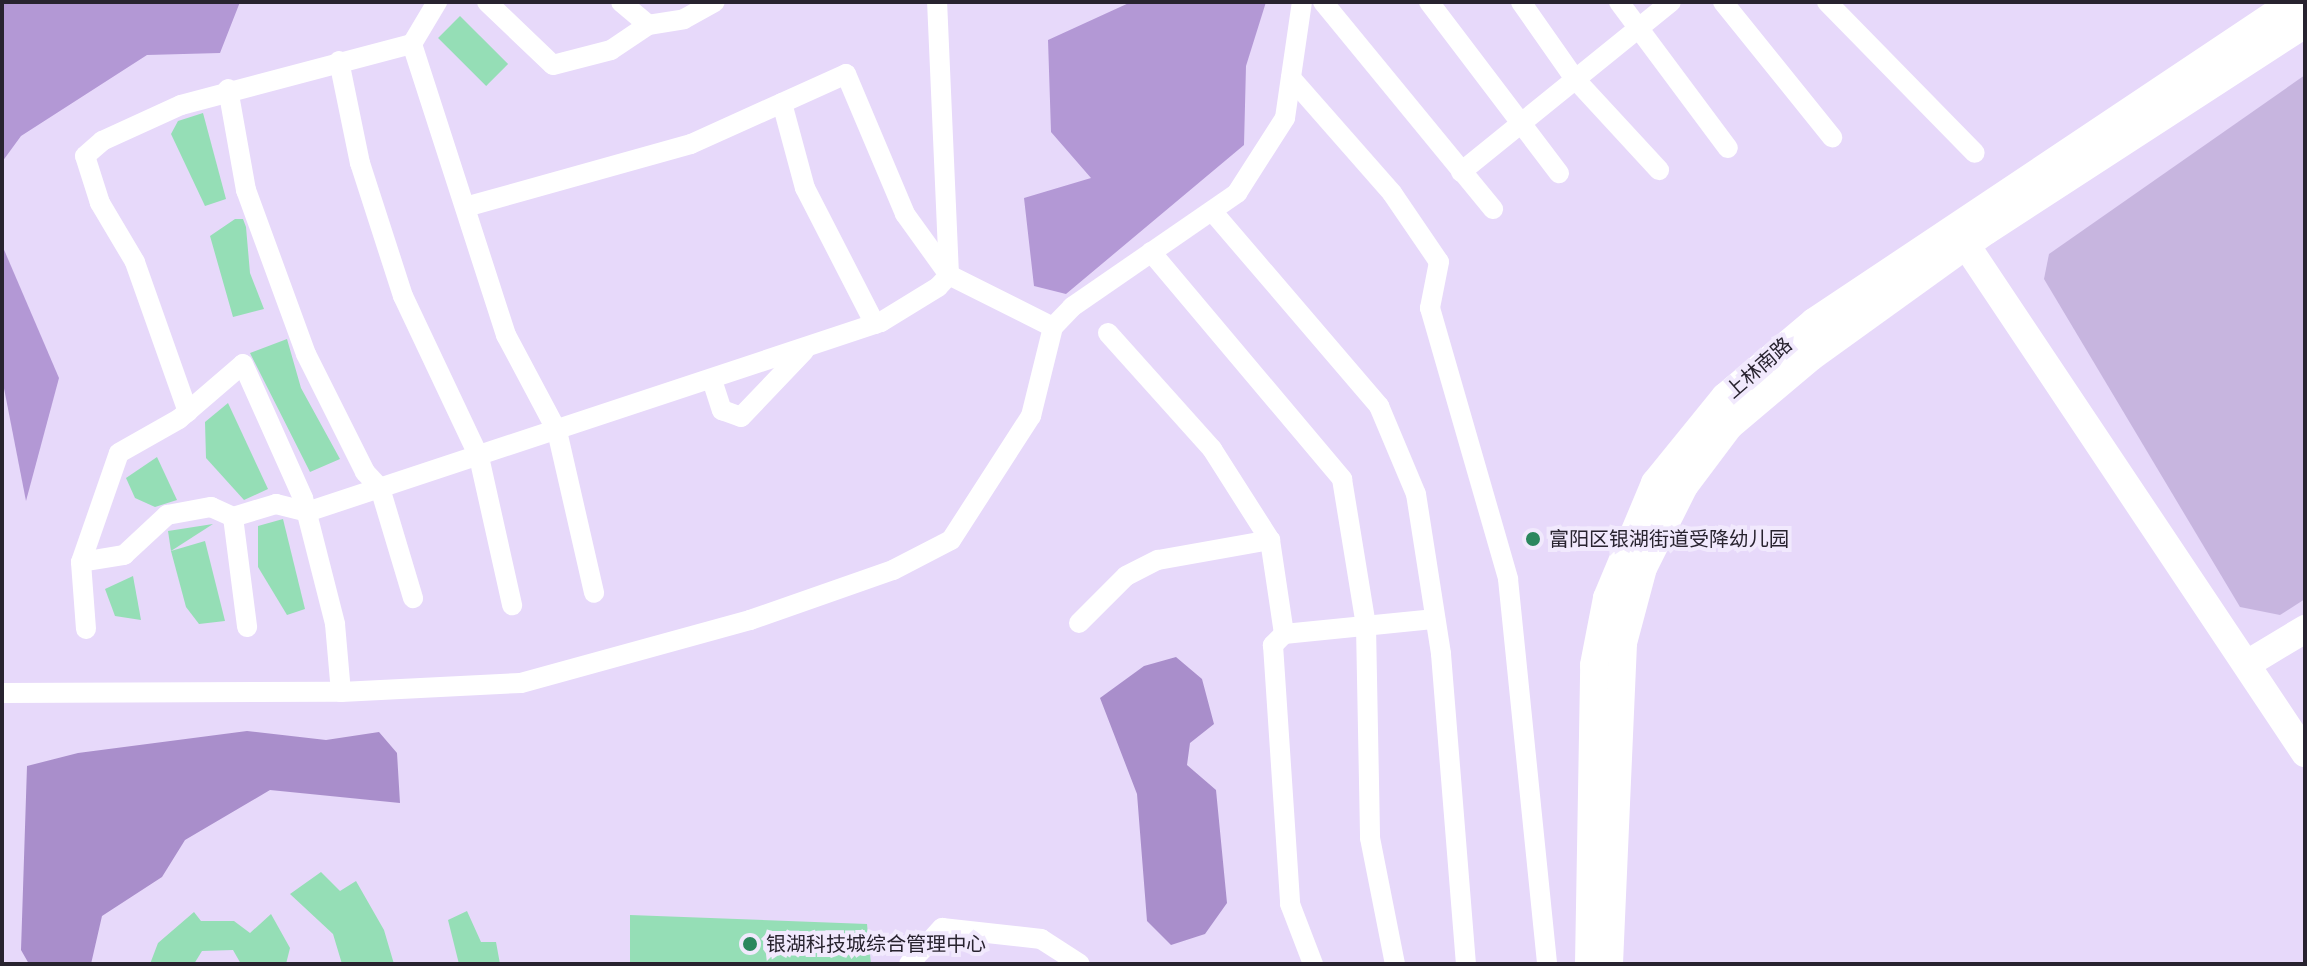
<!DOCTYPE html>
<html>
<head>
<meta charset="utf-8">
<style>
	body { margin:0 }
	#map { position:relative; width:2307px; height:966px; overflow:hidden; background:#e7d9fa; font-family:Raleway,"Noto Sans SC",sans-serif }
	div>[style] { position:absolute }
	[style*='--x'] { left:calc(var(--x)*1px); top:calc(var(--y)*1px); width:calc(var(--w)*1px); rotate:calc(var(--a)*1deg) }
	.green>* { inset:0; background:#c7b5df }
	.forest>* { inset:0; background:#b398d5 }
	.water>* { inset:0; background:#a98ecb }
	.building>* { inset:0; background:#95deb6; transform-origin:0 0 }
	.street>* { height:20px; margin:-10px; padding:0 10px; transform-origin:10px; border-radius:10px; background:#fff }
	.secondary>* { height:28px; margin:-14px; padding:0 14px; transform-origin:14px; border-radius:14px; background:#fff }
	.dots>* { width:22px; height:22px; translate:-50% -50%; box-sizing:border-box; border:4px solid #f1e9fd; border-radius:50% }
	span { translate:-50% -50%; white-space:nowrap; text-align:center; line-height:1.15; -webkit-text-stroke:8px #f1e9fd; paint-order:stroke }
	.street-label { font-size:20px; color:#28232f }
	.poi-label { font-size:20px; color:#28232f }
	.left { translate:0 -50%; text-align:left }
	.frame { position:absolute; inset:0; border:4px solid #28232f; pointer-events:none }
</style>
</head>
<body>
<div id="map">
	<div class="green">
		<i style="clip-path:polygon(2305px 75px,2305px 599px,2280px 615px,2240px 607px,2044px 279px,2049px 254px)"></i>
	</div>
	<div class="forest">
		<i style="clip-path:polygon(2px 2px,240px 2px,220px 53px,147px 55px,21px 136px,2px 162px)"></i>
		<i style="clip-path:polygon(1131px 2px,1266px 2px,1246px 66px,1244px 145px,1066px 294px,1034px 286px,1024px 198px,1091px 178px,1051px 132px,1048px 40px)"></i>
		<i style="clip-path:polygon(2px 245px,59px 378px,26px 501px,2px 378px)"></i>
	</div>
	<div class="water">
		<i style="clip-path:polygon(1176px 657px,1202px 679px,1214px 724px,1190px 743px,1187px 765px,1216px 790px,1227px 903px,1205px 934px,1171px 945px,1147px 921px,1137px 794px,1100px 698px,1144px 666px)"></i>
		<i style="clip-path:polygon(247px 731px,326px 740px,379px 732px,397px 753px,400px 803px,270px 790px,185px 840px,162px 877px,102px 916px,91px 964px,29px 964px,21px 950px,27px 766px,78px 753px)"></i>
	</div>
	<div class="building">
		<i style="left:460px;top:16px;width:68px;height:31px;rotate:45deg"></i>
		<i style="clip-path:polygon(203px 113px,226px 199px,205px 206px,171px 134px,178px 121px)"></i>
		<i style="clip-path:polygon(235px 219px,243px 219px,246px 227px,250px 273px,264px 309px,233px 317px,210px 236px)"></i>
		<i style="clip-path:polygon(287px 339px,301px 388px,340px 459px,310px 472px,250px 353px)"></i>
		<i style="clip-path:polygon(228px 403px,268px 489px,244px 500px,206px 458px,205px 422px)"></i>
		<i style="clip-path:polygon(157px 457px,177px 500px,155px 507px,135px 498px,126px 478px)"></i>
		<i style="clip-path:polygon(283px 519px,305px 609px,287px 615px,258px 567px,258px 526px)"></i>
		<i style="clip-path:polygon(213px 524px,171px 551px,168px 531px)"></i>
		<i style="clip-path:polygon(205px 541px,225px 621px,199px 624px,186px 607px,171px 551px)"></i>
		<i style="clip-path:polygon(133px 576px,141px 620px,115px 616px,105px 589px)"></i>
		<i style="clip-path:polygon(321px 872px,340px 891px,356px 881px,384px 930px,394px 964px,342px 964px,333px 934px,290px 894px)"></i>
		<i style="clip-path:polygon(467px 911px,481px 942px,496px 942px,500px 964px,459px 964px,448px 920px)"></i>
		<i style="clip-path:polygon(194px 912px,201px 921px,234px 921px,250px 933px,271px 914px,290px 948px,286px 964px,241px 964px,233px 950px,202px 951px,194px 964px,150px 964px,158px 943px)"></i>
		<i style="clip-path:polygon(630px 915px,867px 924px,871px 964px,630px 964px)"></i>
	</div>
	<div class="street">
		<i style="--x:487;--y:2;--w:91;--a:43.7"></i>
		<i style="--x:553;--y:65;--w:60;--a:-14.5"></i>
		<i style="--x:611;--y:50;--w:45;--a:-34"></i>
		<i style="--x:648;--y:25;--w:36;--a:-9"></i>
		<i style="--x:684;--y:19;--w:35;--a:-29"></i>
		<i style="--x:621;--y:2;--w:35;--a:40"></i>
		<i style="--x:1323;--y:2;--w:268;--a:50.6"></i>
		<i style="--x:1429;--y:2;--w:215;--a:52.8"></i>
		<i style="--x:1521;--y:2;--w:94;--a:55"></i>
		<i style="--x:1575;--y:79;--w:124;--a:47.3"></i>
		<i style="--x:1619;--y:2;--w:182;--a:53.3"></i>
		<i style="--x:1723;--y:2;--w:174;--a:51.1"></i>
		<i style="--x:1827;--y:2;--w:211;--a:45.6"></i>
		<i style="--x:412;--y:44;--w:306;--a:72.1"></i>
		<i style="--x:506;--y:335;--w:109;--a:62"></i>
		<i style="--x:557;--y:431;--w:166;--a:77.1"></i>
		<i style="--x:339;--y:61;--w:104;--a:78.4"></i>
		<i style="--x:360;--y:163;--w:140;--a:72.1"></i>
		<i style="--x:403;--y:296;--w:178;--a:64.7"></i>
		<i style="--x:479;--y:457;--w:152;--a:77.4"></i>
		<i style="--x:1291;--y:78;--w:153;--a:48.7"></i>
		<i style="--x:1392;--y:193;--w:83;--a:55.7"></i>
		<i style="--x:1439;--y:262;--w:47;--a:101.1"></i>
		<i style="--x:1430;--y:308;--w:282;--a:73.9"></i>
		<i style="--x:1508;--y:579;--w:387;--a:84.2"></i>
		<i style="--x:228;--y:89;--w:103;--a:79.9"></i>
		<i style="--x:246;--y:190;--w:175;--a:69.9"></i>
		<i style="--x:306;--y:354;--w:132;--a:63.4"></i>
		<i style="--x:365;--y:472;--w:22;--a:47"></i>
		<i style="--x:380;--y:488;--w:115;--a:73.3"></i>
		<i style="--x:782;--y:103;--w:88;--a:74.9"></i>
		<i style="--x:805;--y:188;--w:153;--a:62.8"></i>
		<i style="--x:1461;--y:172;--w:270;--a:-39"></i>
		<i style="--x:469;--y:206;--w:230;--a:-15.6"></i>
		<i style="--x:691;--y:144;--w:170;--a:-24.3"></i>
		<i style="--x:846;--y:74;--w:152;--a:67.1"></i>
		<i style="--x:905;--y:214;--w:75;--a:54.2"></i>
		<i style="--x:949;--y:275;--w:116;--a:26.6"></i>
		<i style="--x:1212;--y:211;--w:257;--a:49.4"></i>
		<i style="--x:1379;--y:406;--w:95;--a:67.2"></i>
		<i style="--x:1416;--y:494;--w:162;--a:81.1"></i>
		<i style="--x:1441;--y:654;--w:311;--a:85.4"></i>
		<i style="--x:1151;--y:252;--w:297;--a:49.9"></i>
		<i style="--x:1342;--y:479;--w:149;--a:80.7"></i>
		<i style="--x:1366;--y:626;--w:212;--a:88.9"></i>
		<i style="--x:1370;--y:838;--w:128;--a:78.8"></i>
		<i style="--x:1108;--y:333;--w:156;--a:48.1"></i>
		<i style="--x:1212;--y:449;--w:108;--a:57.5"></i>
		<i style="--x:1270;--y:540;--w:95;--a:81.5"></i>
		<i style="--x:1284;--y:634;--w:16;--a:135"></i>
		<i style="--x:1273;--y:645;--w:260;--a:86.2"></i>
		<i style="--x:1290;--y:904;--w:64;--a:69"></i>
		<i style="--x:712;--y:380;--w:32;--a:72"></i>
		<i style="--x:722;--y:410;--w:20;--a:20"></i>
		<i style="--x:741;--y:417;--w:91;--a:-46.3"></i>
		<i style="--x:188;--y:412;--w:159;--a:-109.5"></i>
		<i style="--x:135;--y:262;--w:69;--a:-120.7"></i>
		<i style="--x:100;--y:203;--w:49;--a:-107.7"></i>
		<i style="--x:85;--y:156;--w:23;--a:-41"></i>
		<i style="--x:102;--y:141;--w:87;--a:-24.5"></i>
		<i style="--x:181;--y:105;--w:239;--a:-14.8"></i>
		<i style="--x:412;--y:44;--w:49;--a:-59.2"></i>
		<i style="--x:233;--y:517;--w:111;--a:82.7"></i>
		<i style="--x:81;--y:562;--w:44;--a:-9.2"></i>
		<i style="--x:124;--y:555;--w:59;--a:-42.9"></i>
		<i style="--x:167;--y:515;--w:45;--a:-10.3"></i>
		<i style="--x:211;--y:507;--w:24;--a:24"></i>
		<i style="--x:233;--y:517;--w:45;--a:-16.8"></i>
		<i style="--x:276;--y:504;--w:32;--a:14"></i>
		<i style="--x:307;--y:512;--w:605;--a:-18.32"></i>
		<i style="--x:881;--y:322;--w:67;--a:-31.6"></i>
		<i style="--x:938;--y:287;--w:16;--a:-47"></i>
		<i style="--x:949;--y:275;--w:273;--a:-92.5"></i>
		<i style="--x:1079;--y:623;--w:66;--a:-45"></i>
		<i style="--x:1126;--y:576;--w:36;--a:-27"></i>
		<i style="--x:1158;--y:560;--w:114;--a:-10.1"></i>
		<i style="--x:86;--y:629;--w:67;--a:-94.3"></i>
		<i style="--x:81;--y:562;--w:115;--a:-70.8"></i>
		<i style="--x:119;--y:453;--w:69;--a:-29.5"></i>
		<i style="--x:179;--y:419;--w:84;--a:-40.7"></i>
		<i style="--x:243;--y:364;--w:147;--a:65.9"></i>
		<i style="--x:303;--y:498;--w:130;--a:75.7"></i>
		<i style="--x:335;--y:624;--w:68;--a:85"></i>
		<i style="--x:1284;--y:634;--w:152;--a:-5.7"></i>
		<i style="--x:2;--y:693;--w:339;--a:-0.2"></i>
		<i style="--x:341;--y:692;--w:180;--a:-2.9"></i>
		<i style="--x:521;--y:683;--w:238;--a:-15.4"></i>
		<i style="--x:750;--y:620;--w:151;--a:-19.3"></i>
		<i style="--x:893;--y:570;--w:65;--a:-27.3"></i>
		<i style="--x:951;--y:540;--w:148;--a:-57.2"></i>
		<i style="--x:1031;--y:416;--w:92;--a:-76.1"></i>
		<i style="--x:1053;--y:327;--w:28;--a:-46"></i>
		<i style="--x:1072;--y:307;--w:201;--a:-34.6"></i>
		<i style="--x:1237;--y:193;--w:89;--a:-57.4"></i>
		<i style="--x:1285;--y:118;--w:117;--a:-81.7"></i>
		<i style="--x:909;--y:964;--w:49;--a:-47.5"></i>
		<i style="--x:942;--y:928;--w:100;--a:6.3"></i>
		<i style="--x:1041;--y:939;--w:46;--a:32.7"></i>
	</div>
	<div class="secondary">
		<i style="--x:1966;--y:245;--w:611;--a:56.28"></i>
		<i style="--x:2247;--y:664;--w:68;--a:-31.1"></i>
		<i style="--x:1589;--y:964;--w:299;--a:-89"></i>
		<i style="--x:1594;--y:665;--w:68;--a:-79"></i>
		<i style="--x:1607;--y:598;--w:125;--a:-67.3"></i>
		<i style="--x:1655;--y:483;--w:111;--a:-50.9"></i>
		<i style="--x:1725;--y:397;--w:116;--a:-40.1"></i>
		<i style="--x:1814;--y:322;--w:576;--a:-33.75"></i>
		<i style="--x:1609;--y:964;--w:321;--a:-87.5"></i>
		<i style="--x:1623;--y:643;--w:78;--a:-75.1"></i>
		<i style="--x:1643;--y:568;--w:92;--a:-63.4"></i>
		<i style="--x:1684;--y:486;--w:75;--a:-53.1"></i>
		<i style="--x:1729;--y:426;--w:107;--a:-40.1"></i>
		<i style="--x:1811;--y:357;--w:216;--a:-35.8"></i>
		<i style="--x:1986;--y:231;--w:380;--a:-33"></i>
	</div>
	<div class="dots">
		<i style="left:1533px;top:539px;background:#2b875e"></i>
		<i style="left:750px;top:944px;background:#2b875e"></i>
	</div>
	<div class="street-label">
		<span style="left:1759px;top:368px;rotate:-41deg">上林南路</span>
	</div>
	<div class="poi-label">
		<span class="left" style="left:1549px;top:539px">富阳区银湖街道受降幼儿园</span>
		<span class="left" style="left:766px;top:944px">银湖科技城综合管理中心</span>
	</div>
	<div class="frame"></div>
</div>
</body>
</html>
